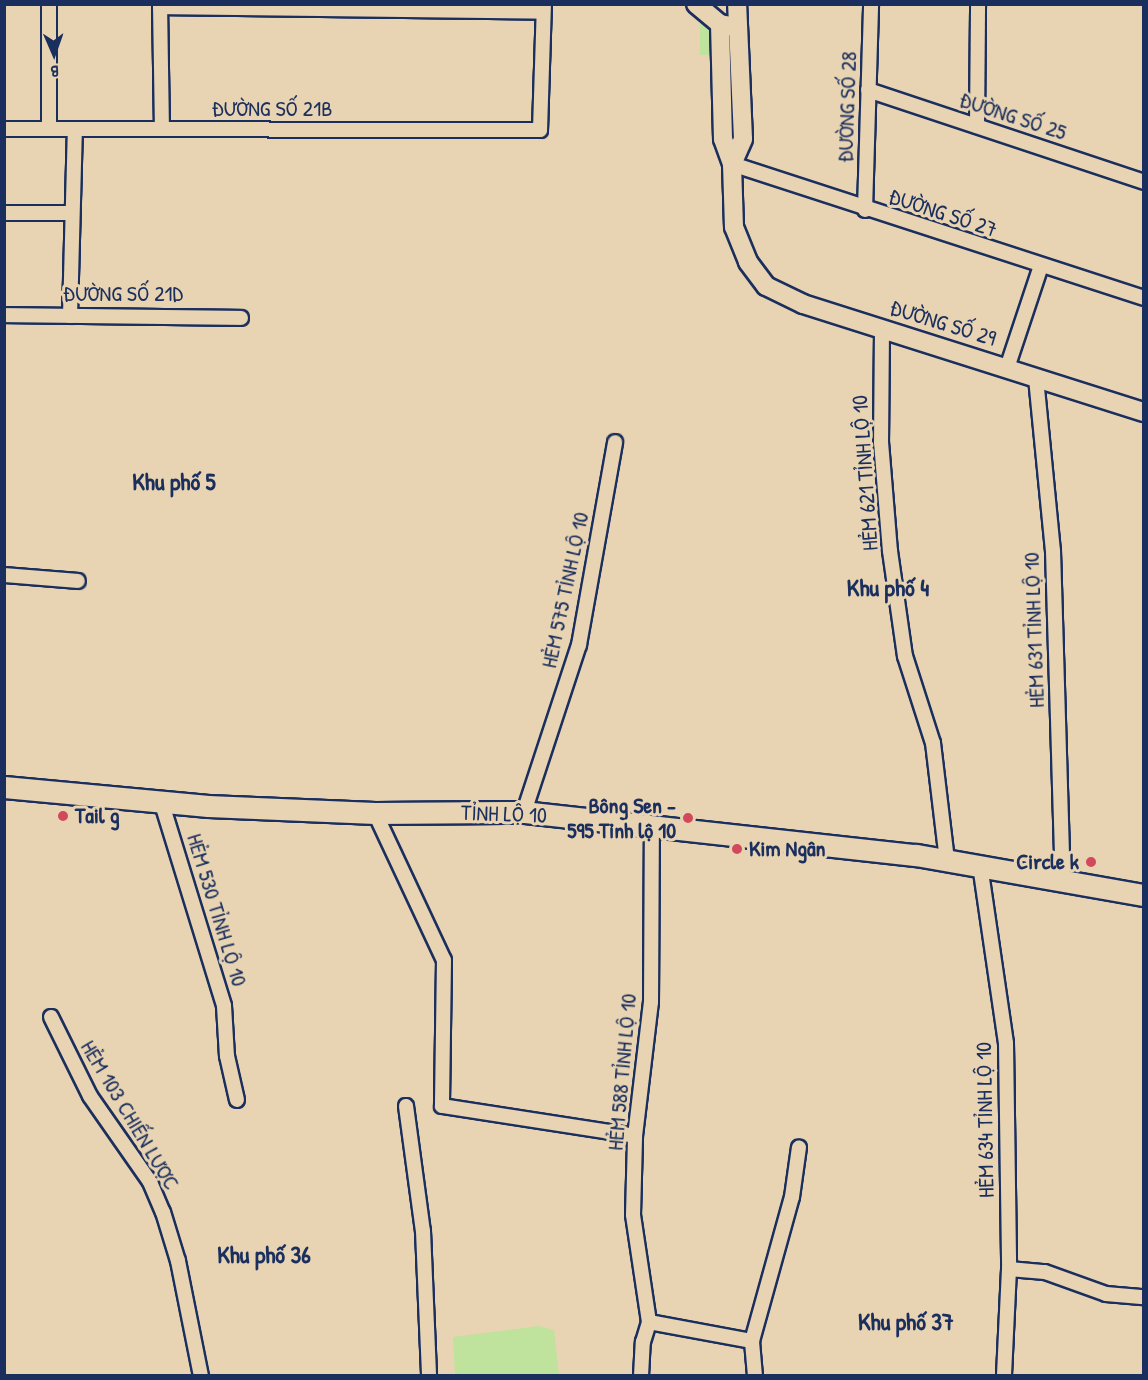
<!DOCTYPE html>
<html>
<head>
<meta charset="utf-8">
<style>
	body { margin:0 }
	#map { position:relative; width:1148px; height:1380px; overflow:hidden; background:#e8d4b2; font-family:"Patrick Hand",sans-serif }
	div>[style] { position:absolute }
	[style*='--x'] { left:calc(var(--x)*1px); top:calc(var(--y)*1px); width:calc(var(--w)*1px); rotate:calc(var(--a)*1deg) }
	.green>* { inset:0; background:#bfe29c; transform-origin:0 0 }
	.roads { filter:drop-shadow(2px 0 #1b2f5e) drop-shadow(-2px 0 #1b2f5e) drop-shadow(0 2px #1b2f5e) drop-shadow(0 -2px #1b2f5e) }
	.street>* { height:14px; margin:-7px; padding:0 7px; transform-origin:7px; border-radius:7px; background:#e8d4b2 }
	.secondary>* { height:18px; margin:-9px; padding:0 9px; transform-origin:9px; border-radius:9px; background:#e8d4b2 }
	.primary>* { height:21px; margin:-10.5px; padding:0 10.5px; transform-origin:10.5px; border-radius:10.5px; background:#e8d4b2 }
	.dots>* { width:16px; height:16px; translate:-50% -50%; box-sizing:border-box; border:3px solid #e8d4b2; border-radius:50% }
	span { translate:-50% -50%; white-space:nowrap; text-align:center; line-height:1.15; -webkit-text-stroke:6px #e8d4b2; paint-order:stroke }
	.street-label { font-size:22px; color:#1b2f5e }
	.poi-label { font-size:22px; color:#1b2f5e; font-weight:700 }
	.right { translate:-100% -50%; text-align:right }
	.left { translate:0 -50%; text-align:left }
	.neighbourhood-label { font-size:24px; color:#1b2f5e; font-weight:700 }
	.frame { position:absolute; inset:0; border:6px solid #1b2f5e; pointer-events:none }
	.north { position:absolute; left:24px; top:24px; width:60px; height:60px; -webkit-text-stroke:4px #e8d4b2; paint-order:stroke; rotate:178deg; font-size:16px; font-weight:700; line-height:24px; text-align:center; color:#1b2f5e }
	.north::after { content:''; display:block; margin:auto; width:21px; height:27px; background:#1b2f5e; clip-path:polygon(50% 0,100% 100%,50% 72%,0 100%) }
</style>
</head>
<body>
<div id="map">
	<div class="green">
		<i style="left:700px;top:5px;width:16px;height:50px"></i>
		<i style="clip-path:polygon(539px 1326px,554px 1330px,559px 1375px,455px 1375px,453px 1337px)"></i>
	</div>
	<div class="roads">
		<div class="street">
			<i style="--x:49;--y:4;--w:125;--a:90"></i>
			<i style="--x:160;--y:4;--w:125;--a:89.1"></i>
			<i style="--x:160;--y:7;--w:383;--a:0.7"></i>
			<i style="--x:868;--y:90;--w:291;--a:18.4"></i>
			<i style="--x:977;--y:126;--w:122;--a:-89.5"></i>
			<i style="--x:4;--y:129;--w:536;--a:0.11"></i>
			<i style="--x:540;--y:130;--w:126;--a:-88.2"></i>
			<i style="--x:732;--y:164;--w:433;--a:18"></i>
			<i style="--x:865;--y:210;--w:206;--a:-88.3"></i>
			<i style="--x:4;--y:213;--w:68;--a:0"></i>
			<i style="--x:4;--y:315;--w:237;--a:0.7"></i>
			<i style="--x:70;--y:316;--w:187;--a:-88.5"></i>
			<i style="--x:882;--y:330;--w:112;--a:90.5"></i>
			<i style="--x:881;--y:442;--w:109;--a:85.3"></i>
			<i style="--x:890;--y:551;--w:106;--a:81.9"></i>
			<i style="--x:905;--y:656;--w:91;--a:72.2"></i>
			<i style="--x:933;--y:743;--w:118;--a:83.2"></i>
			<i style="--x:1007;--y:368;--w:108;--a:-71.6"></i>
			<i style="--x:1036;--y:378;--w:174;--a:84.4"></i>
			<i style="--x:1053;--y:551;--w:329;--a:88.3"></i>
			<i style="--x:4;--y:575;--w:74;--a:4.6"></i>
			<i style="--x:162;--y:804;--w:211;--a:72.9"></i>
			<i style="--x:224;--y:1006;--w:50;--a:86.6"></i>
			<i style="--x:227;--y:1056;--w:45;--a:77.2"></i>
			<i style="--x:524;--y:812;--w:176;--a:-71.8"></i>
			<i style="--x:579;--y:645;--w:206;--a:-79.9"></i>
			<i style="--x:375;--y:813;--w:162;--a:64.9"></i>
			<i style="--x:444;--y:960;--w:146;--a:90.8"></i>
			<i style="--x:442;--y:1106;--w:195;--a:8.8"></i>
			<i style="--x:980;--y:865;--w:180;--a:81.7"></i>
			<i style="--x:1006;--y:1043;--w:226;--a:89.2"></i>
			<i style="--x:1009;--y:1269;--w:107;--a:92.7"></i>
			<i style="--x:51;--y:1017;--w:88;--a:63.7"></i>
			<i style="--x:90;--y:1096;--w:105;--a:55.1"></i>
			<i style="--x:150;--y:1182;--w:33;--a:67"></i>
			<i style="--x:163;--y:1212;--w:51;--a:73"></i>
			<i style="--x:178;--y:1261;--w:117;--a:78.7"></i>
			<i style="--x:406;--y:1106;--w:126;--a:82.3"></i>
			<i style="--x:423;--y:1231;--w:145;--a:87.6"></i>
			<i style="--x:1009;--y:1269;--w:36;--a:5"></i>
			<i style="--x:1045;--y:1272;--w:65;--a:19.8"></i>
			<i style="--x:1106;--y:1294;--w:38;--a:5"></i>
			<i style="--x:649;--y:1322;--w:105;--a:10.5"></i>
			<i style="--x:641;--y:1376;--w:34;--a:-87"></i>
			<i style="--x:643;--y:1342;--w:21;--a:-73"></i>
			<i style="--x:649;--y:1322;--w:108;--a:-98.5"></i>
			<i style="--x:633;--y:1215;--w:79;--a:-88.5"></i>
			<i style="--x:635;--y:1136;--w:135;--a:-83.2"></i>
			<i style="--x:651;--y:1002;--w:176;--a:-89.7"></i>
			<i style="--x:755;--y:1376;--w:35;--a:-95"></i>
			<i style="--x:752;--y:1341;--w:149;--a:-74.5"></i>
			<i style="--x:792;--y:1197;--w:50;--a:-82"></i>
		</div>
		<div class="secondary">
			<i style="--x:696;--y:4;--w:31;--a:40"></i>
			<i style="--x:720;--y:24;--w:10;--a:11"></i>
			<i style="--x:720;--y:24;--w:115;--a:88.5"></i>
			<i style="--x:723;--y:139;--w:27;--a:70"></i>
			<i style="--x:732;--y:164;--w:63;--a:88.2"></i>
			<i style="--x:734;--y:227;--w:38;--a:68"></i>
			<i style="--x:748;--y:262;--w:30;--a:53"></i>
			<i style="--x:766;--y:286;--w:41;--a:25.9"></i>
			<i style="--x:803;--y:304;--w:358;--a:17.6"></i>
			<i style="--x:732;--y:164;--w:27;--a:-66"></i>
			<i style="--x:743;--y:139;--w:135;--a:-92.5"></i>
		</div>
		<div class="primary">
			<i style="--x:4;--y:787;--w:205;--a:5.3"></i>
			<i style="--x:208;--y:806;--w:167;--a:2.4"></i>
			<i style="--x:375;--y:813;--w:149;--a:-0.4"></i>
			<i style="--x:524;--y:812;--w:394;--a:6.3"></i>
			<i style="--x:916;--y:855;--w:231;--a:10"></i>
		</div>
	</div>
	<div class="dots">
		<i style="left:63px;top:816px;background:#d1495b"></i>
		<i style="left:688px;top:818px;background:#d1495b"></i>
		<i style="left:737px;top:849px;background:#d1495b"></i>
		<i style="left:1091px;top:862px;background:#d1495b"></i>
	</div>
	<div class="street-label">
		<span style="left:847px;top:107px;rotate:-88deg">ĐƯỜNG SỐ 28</span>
		<span style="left:272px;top:109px">ĐƯỜNG SỐ 21B</span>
		<span style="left:1013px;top:116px;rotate:18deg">ĐƯỜNG SỐ 25</span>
		<span style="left:943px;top:213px;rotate:18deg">ĐƯỜNG SỐ 27</span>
		<span style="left:123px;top:294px">ĐƯỜNG SỐ 21D</span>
		<span style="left:943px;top:323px;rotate:17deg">ĐƯỜNG SỐ 29</span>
		<span style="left:865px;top:473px;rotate:-94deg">HẺM 621 TỈNH LỘ 10</span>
		<span style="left:565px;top:590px;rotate:-78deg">HẺM 575 TỈNH LỘ 10</span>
		<span style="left:1034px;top:630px;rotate:-92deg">HẺM 631 TỈNH LỘ 10</span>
		<span style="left:504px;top:814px;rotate:2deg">TỈNH LỘ 10</span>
		<span style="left:217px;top:910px;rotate:73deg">HẺM 530 TỈNH LỘ 10</span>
		<span style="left:622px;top:1072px;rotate:-85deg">HẺM 588 TỈNH LỘ 10</span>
		<span style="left:130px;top:1115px;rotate:59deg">HẺM 103 CHIẾN LƯỢC</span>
		<span style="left:985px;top:1120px;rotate:-91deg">HẺM 634 TỈNH LỘ 10</span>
	</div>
	<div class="poi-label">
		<span class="right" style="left:676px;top:818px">Bông Sen -<br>595 Tỉnh lộ 10</span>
		<span class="left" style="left:75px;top:816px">Tail g</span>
		<span class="left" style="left:749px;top:849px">Kim Ngân</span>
		<span class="right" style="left:1079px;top:862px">Circle k</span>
	</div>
	<div class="neighbourhood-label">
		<span style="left:174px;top:482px">Khu phố 5</span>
		<span style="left:888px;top:588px">Khu phố 4</span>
		<span style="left:264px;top:1255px">Khu phố 36</span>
		<span style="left:906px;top:1322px">Khu phố 37</span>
	</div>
	<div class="frame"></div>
	<div class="north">B</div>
</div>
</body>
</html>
